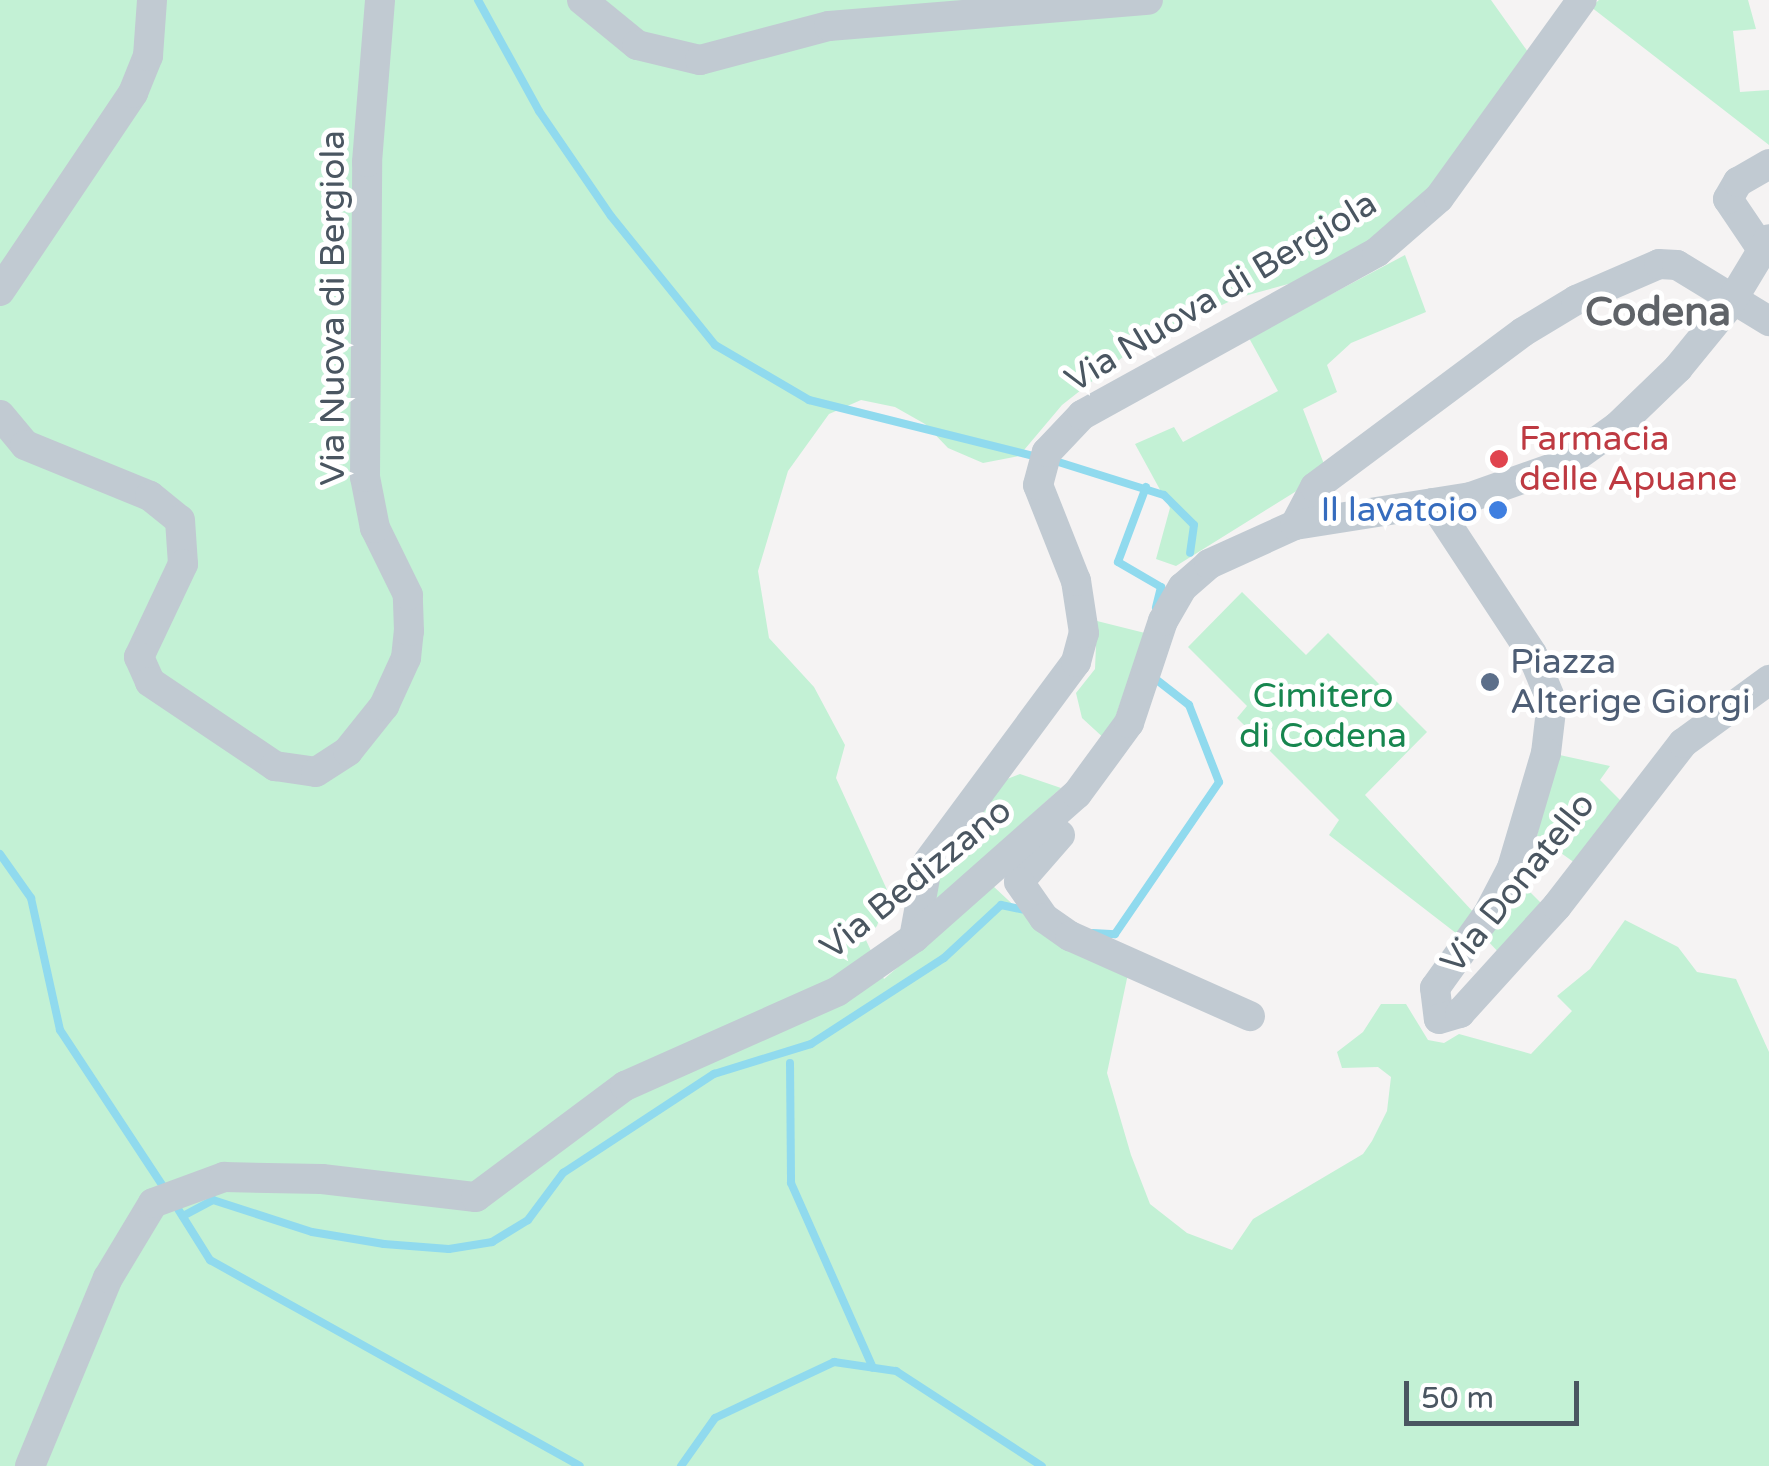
<!DOCTYPE html>
<html>
<head>
<meta charset="utf-8">
<style>
	body { margin:0 }
	#map { position:relative; width:1769px; height:1466px; overflow:hidden; background:#f5f3f3; font-family:"Varela Round",sans-serif }
	div>[style] { position:absolute }
	[style*='--x'] { left:calc(var(--x)*1px); top:calc(var(--y)*1px); width:calc(var(--w)*1px); rotate:calc(var(--a)*1deg) }
	.green>* { inset:0; background:#c3f1d5 }
	.stream>* { height:8px; margin:-4px; padding:0 4px; transform-origin:4px; border-radius:4px; background:#90daee }
	.minor>* { height:30px; margin:-15px; padding:0 15px; transform-origin:15px; border-radius:15px; background:#c1cad2 }
	.dots>* { width:28px; height:28px; translate:-50% -50%; box-sizing:border-box; border:5px solid #fff; border-radius:50% }
	span { translate:-50% -50%; white-space:nowrap; text-align:center; line-height:1.15; -webkit-text-stroke:10px #fff; paint-order:stroke }
	.street-label { font-size:35px; color:#4a5661 }
	.health-label { font-size:35px; color:#be3a42 }
	.left { translate:0 -50%; text-align:left }
	.shop-label { font-size:35px; color:#366cbe }
	.right { translate:-100% -50%; text-align:right }
	.service-label { font-size:35px; color:#4e5e75 }
	.park-label { font-size:35px; color:#17864f }
	.quarter-label { font-size:40px; color:#5f6368; font-weight:700 }
	.scale { position:absolute; left:1404px; top:1381px; width:175px; height:45px; box-sizing:border-box; border:5px solid #4a5661; border-top:0; padding-left:12px; font-size:30px; line-height:35px; white-space:nowrap; color:#4a5661; -webkit-text-stroke:8px #fff; paint-order:stroke }
</style>
</head>
<body>
<div id="map">
	<div class="green">
		<i style="clip-path:polygon(0 0,1491px 0,1533px 59px,1449px 176px,1343px 269px,1237px 298px,1142px 342px,1062px 405px,1019px 456px,983px 463px,948px 448px,925px 424px,895px 407px,861px 400px,829px 414px,788px 471px,758px 571px,769px 638px,814px 687px,845px 745px,836px 778px,888px 892px,877px 926px,865px 938px,884px 979px,993px 886px,1035px 925px,1129px 969px,1107px 1073px,1131px 1155px,1150px 1204px,1187px 1233px,1232px 1250px,1253px 1219px,1363px 1154px,1372px 1141px,1387px 1111px,1391px 1077px,1378px 1067px,1342px 1068px,1337px 1052px,1363px 1032px,1381px 1004px,1406px 1004px,1428px 1040px,1444px 1043px,1459px 1034px,1531px 1054px,1572px 1011px,1557px 996px,1590px 969px,1625px 920px,1678px 947px,1697px 972px,1736px 979px,1769px 1052px,1769px 1466px,0 1466px)"></i>
		<i style="clip-path:polygon(1599px 0,1748px 0,1756px 29px,1733px 31px,1740px 92px,1769px 90px,1769px 145px,1591px 7px)"></i>
		<i style="clip-path:polygon(1405px 255px,1426px 312px,1351px 343px,1327px 365px,1337px 392px,1303px 409px,1327px 472px,1176px 566px,1156px 559px,1170px 508px,1135px 444px,1174px 427px,1183px 442px,1278px 391px,1249px 338px)"></i>
		<i style="clip-path:polygon(1242px 592px,1306px 655px,1328px 633px,1427px 732px,1365px 795px,1475px 914px,1461px 937px,1329px 835px,1339px 820px,1237px 718px,1247px 706px,1188px 647px)"></i>
		<i style="clip-path:polygon(1097px 621px,1145px 633px,1107px 741px,1082px 718px,1076px 693px,1095px 669px)"></i>
		<i style="clip-path:polygon(1555px 754px,1610px 766px,1600px 780px,1621px 801px,1575px 863px,1537px 836px)"></i>
		<i style="clip-path:polygon(1020px 774px,1061px 788px,923px 913px,932px 873px,1002px 781px)"></i>
		<i style="clip-path:polygon(1518px 880px,1543px 905px,1502px 956px,1485px 938px)"></i>
	</div>
	<div class="stream">
		<i style="--x:478;--y:0;--w:127;--a:61.2"></i>
		<i style="--x:539;--y:111;--w:127;--a:55.6"></i>
		<i style="--x:611;--y:216;--w:166;--a:51.1"></i>
		<i style="--x:715;--y:345;--w:109;--a:30.3"></i>
		<i style="--x:809;--y:400;--w:236;--a:14"></i>
		<i style="--x:1052;--y:460;--w:117;--a:17.4"></i>
		<i style="--x:1164;--y:495;--w:42;--a:45"></i>
		<i style="--x:1194;--y:525;--w:28;--a:98"></i>
		<i style="--x:1146;--y:487;--w:80;--a:110.5"></i>
		<i style="--x:1118;--y:562;--w:50;--a:30.2"></i>
		<i style="--x:1161;--y:587;--w:21;--a:104"></i>
		<i style="--x:0;--y:854;--w:54;--a:54.8"></i>
		<i style="--x:31;--y:898;--w:135;--a:77.6"></i>
		<i style="--x:60;--y:1030;--w:191;--a:56.6"></i>
		<i style="--x:1093;--y:933;--w:22;--a:3"></i>
		<i style="--x:1115;--y:934;--w:184;--a:-55.6"></i>
		<i style="--x:1219;--y:782;--w:83;--a:-111.3"></i>
		<i style="--x:1189;--y:705;--w:46;--a:-142.1"></i>
		<i style="--x:790;--y:1063;--w:120;--a:89.5"></i>
		<i style="--x:791;--y:1183;--w:202;--a:66.1"></i>
		<i style="--x:173;--y:1201;--w:70;--a:57.9"></i>
		<i style="--x:210;--y:1260;--w:423;--a:29.1"></i>
		<i style="--x:183;--y:1216;--w:34;--a:-28"></i>
		<i style="--x:213;--y:1200;--w:104;--a:17.9"></i>
		<i style="--x:312;--y:1232;--w:73;--a:9.5"></i>
		<i style="--x:384;--y:1244;--w:65;--a:4.4"></i>
		<i style="--x:449;--y:1249;--w:44;--a:-9.2"></i>
		<i style="--x:492;--y:1242;--w:42;--a:-31.4"></i>
		<i style="--x:528;--y:1220;--w:59;--a:-53.3"></i>
		<i style="--x:563;--y:1173;--w:181;--a:-33.3"></i>
		<i style="--x:714;--y:1074;--w:102;--a:-17.2"></i>
		<i style="--x:811;--y:1044;--w:158;--a:-32.9"></i>
		<i style="--x:944;--y:958;--w:78;--a:-42.9"></i>
		<i style="--x:1001;--y:905;--w:25;--a:12"></i>
		<i style="--x:681;--y:1466;--w:59;--a:-54.7"></i>
		<i style="--x:715;--y:1418;--w:132;--a:-25.2"></i>
		<i style="--x:834;--y:1362;--w:63;--a:8.3"></i>
		<i style="--x:896;--y:1371;--w:174;--a:33.1"></i>
	</div>
	<div class="minor">
		<i style="--x:582;--y:0;--w:71;--a:39.3"></i>
		<i style="--x:637;--y:45;--w:65;--a:13.4"></i>
		<i style="--x:700;--y:60;--w:133;--a:-14.8"></i>
		<i style="--x:829;--y:26;--w:320;--a:-4.7"></i>
		<i style="--x:1761;--y:248;--w:59;--a:-124"></i>
		<i style="--x:1728;--y:199;--w:20;--a:-60"></i>
		<i style="--x:1738;--y:182;--w:36;--a:-30"></i>
		<i style="--x:0;--y:291;--w:239;--a:-56.1"></i>
		<i style="--x:133;--y:93;--w:40;--a:-68"></i>
		<i style="--x:148;--y:56;--w:56;--a:-85.9"></i>
		<i style="--x:0;--y:415;--w:39;--a:50"></i>
		<i style="--x:25;--y:445;--w:135;--a:22.2"></i>
		<i style="--x:150;--y:496;--w:38;--a:39"></i>
		<i style="--x:180;--y:520;--w:44;--a:86.1"></i>
		<i style="--x:183;--y:564;--w:103;--a:115.3"></i>
		<i style="--x:139;--y:657;--w:27;--a:66"></i>
		<i style="--x:150;--y:682;--w:151;--a:33.9"></i>
		<i style="--x:275;--y:766;--w:41;--a:8.3"></i>
		<i style="--x:316;--y:772;--w:38;--a:-33"></i>
		<i style="--x:348;--y:751;--w:58;--a:-51.3"></i>
		<i style="--x:384;--y:706;--w:53;--a:-65.4"></i>
		<i style="--x:406;--y:658;--w:27;--a:-84"></i>
		<i style="--x:409;--y:631;--w:36;--a:-92"></i>
		<i style="--x:408;--y:595;--w:75;--a:-116.2"></i>
		<i style="--x:375;--y:528;--w:52;--a:-101.1"></i>
		<i style="--x:365;--y:477;--w:315;--a:-89.6"></i>
		<i style="--x:367;--y:162;--w:163;--a:-85.4"></i>
		<i style="--x:1433;--y:503;--w:181;--a:56.7"></i>
		<i style="--x:1532;--y:654;--w:52;--a:67.4"></i>
		<i style="--x:1552;--y:702;--w:51;--a:96.7"></i>
		<i style="--x:1546;--y:753;--w:120;--a:106.5"></i>
		<i style="--x:1512;--y:868;--w:52;--a:117.6"></i>
		<i style="--x:1488;--y:914;--w:91;--a:125.6"></i>
		<i style="--x:1435;--y:988;--w:31;--a:83"></i>
		<i style="--x:1439;--y:1019;--w:22;--a:-16"></i>
		<i style="--x:1460;--y:1013;--w:144;--a:-47.8"></i>
		<i style="--x:1557;--y:906;--w:206;--a:-52.3"></i>
		<i style="--x:1683;--y:743;--w:107;--a:-36.2"></i>
		<i style="--x:1295;--y:525;--w:43;--a:-62.2"></i>
		<i style="--x:1315;--y:487;--w:259;--a:-36.7"></i>
		<i style="--x:1523;--y:332;--w:62;--a:-31.1"></i>
		<i style="--x:1576;--y:300;--w:90;--a:-23.4"></i>
		<i style="--x:1659;--y:264;--w:18;--a:3"></i>
		<i style="--x:1677;--y:265;--w:108;--a:31.3"></i>
		<i style="--x:1060;--y:835;--w:62;--a:131.1"></i>
		<i style="--x:1019;--y:882;--w:44;--a:55.2"></i>
		<i style="--x:1044;--y:918;--w:32;--a:35"></i>
		<i style="--x:1070;--y:936;--w:197;--a:24"></i>
		<i style="--x:914;--y:938;--w:77;--a:-79.6"></i>
		<i style="--x:928;--y:862;--w:249;--a:-53.5"></i>
		<i style="--x:1076;--y:662;--w:30;--a:-75"></i>
		<i style="--x:1084;--y:633;--w:53;--a:-98.7"></i>
		<i style="--x:1076;--y:581;--w:103;--a:-111.6"></i>
		<i style="--x:1038;--y:485;--w:34;--a:-75"></i>
		<i style="--x:1047;--y:452;--w:51;--a:-46.6"></i>
		<i style="--x:1082;--y:415;--w:337;--a:-28.9"></i>
		<i style="--x:1377;--y:252;--w:82;--a:-41.1"></i>
		<i style="--x:1439;--y:198;--w:244;--a:-54.2"></i>
		<i style="--x:30;--y:1466;--w:204;--a:-67.5"></i>
		<i style="--x:108;--y:1278;--w:87;--a:-59"></i>
		<i style="--x:153;--y:1203;--w:76;--a:-20.1"></i>
		<i style="--x:224;--y:1177;--w:98;--a:1.2"></i>
		<i style="--x:322;--y:1179;--w:155;--a:6.7"></i>
		<i style="--x:476;--y:1197;--w:186;--a:-36.7"></i>
		<i style="--x:625;--y:1086;--w:233;--a:-24"></i>
		<i style="--x:838;--y:991;--w:93;--a:-34.9"></i>
		<i style="--x:914;--y:938;--w:217;--a:-41.5"></i>
		<i style="--x:1077;--y:794;--w:88;--a:-53.8"></i>
		<i style="--x:1129;--y:723;--w:108;--a:-71.6"></i>
		<i style="--x:1163;--y:621;--w:39;--a:-60"></i>
		<i style="--x:1183;--y:587;--w:35;--a:-41"></i>
		<i style="--x:1209;--y:564;--w:94;--a:-24.4"></i>
		<i style="--x:1295;--y:525;--w:178;--a:-9"></i>
		<i style="--x:1471;--y:497;--w:102;--a:-19.5"></i>
		<i style="--x:1567;--y:463;--w:62;--a:-35.8"></i>
		<i style="--x:1617;--y:427;--w:85;--a:-44"></i>
		<i style="--x:1678;--y:368;--w:79;--a:-50.7"></i>
		<i style="--x:1728;--y:307;--w:79;--a:-58.9"></i>
	</div>
	<div class="dots">
		<i style="left:1499px;top:459px;background:#e0444e"></i>
		<i style="left:1498px;top:510px;background:#3f7fe0"></i>
		<i style="left:1490px;top:682px;background:#5c6f8a"></i>
	</div>
	<div class="street-label">
		<span style="left:1221px;top:292px;rotate:-31deg">Via Nuova di Bergiola</span>
		<span style="left:333px;top:308px;rotate:-90deg">Via Nuova di Bergiola</span>
		<span style="left:916px;top:879px;rotate:-39deg">Via Bedizzano</span>
		<span style="left:1518px;top:883px;rotate:-51deg">Via Donatello</span>
	</div>
	<div class="health-label">
		<span class="left" style="left:1519px;top:459px">Farmacia<br>delle Apuane</span>
	</div>
	<div class="shop-label">
		<span class="right" style="left:1478px;top:510px">Il lavatoio</span>
	</div>
	<div class="service-label">
		<span class="left" style="left:1510px;top:682px">Piazza<br>Alterige Giorgi</span>
	</div>
	<div class="park-label">
		<span style="left:1323px;top:716px">Cimitero<br>di Codena</span>
	</div>
	<div class="quarter-label">
		<span style="left:1658px;top:312px">Codena</span>
	</div>
	<div class="scale">50 m</div>
</div>
</body>
</html>
